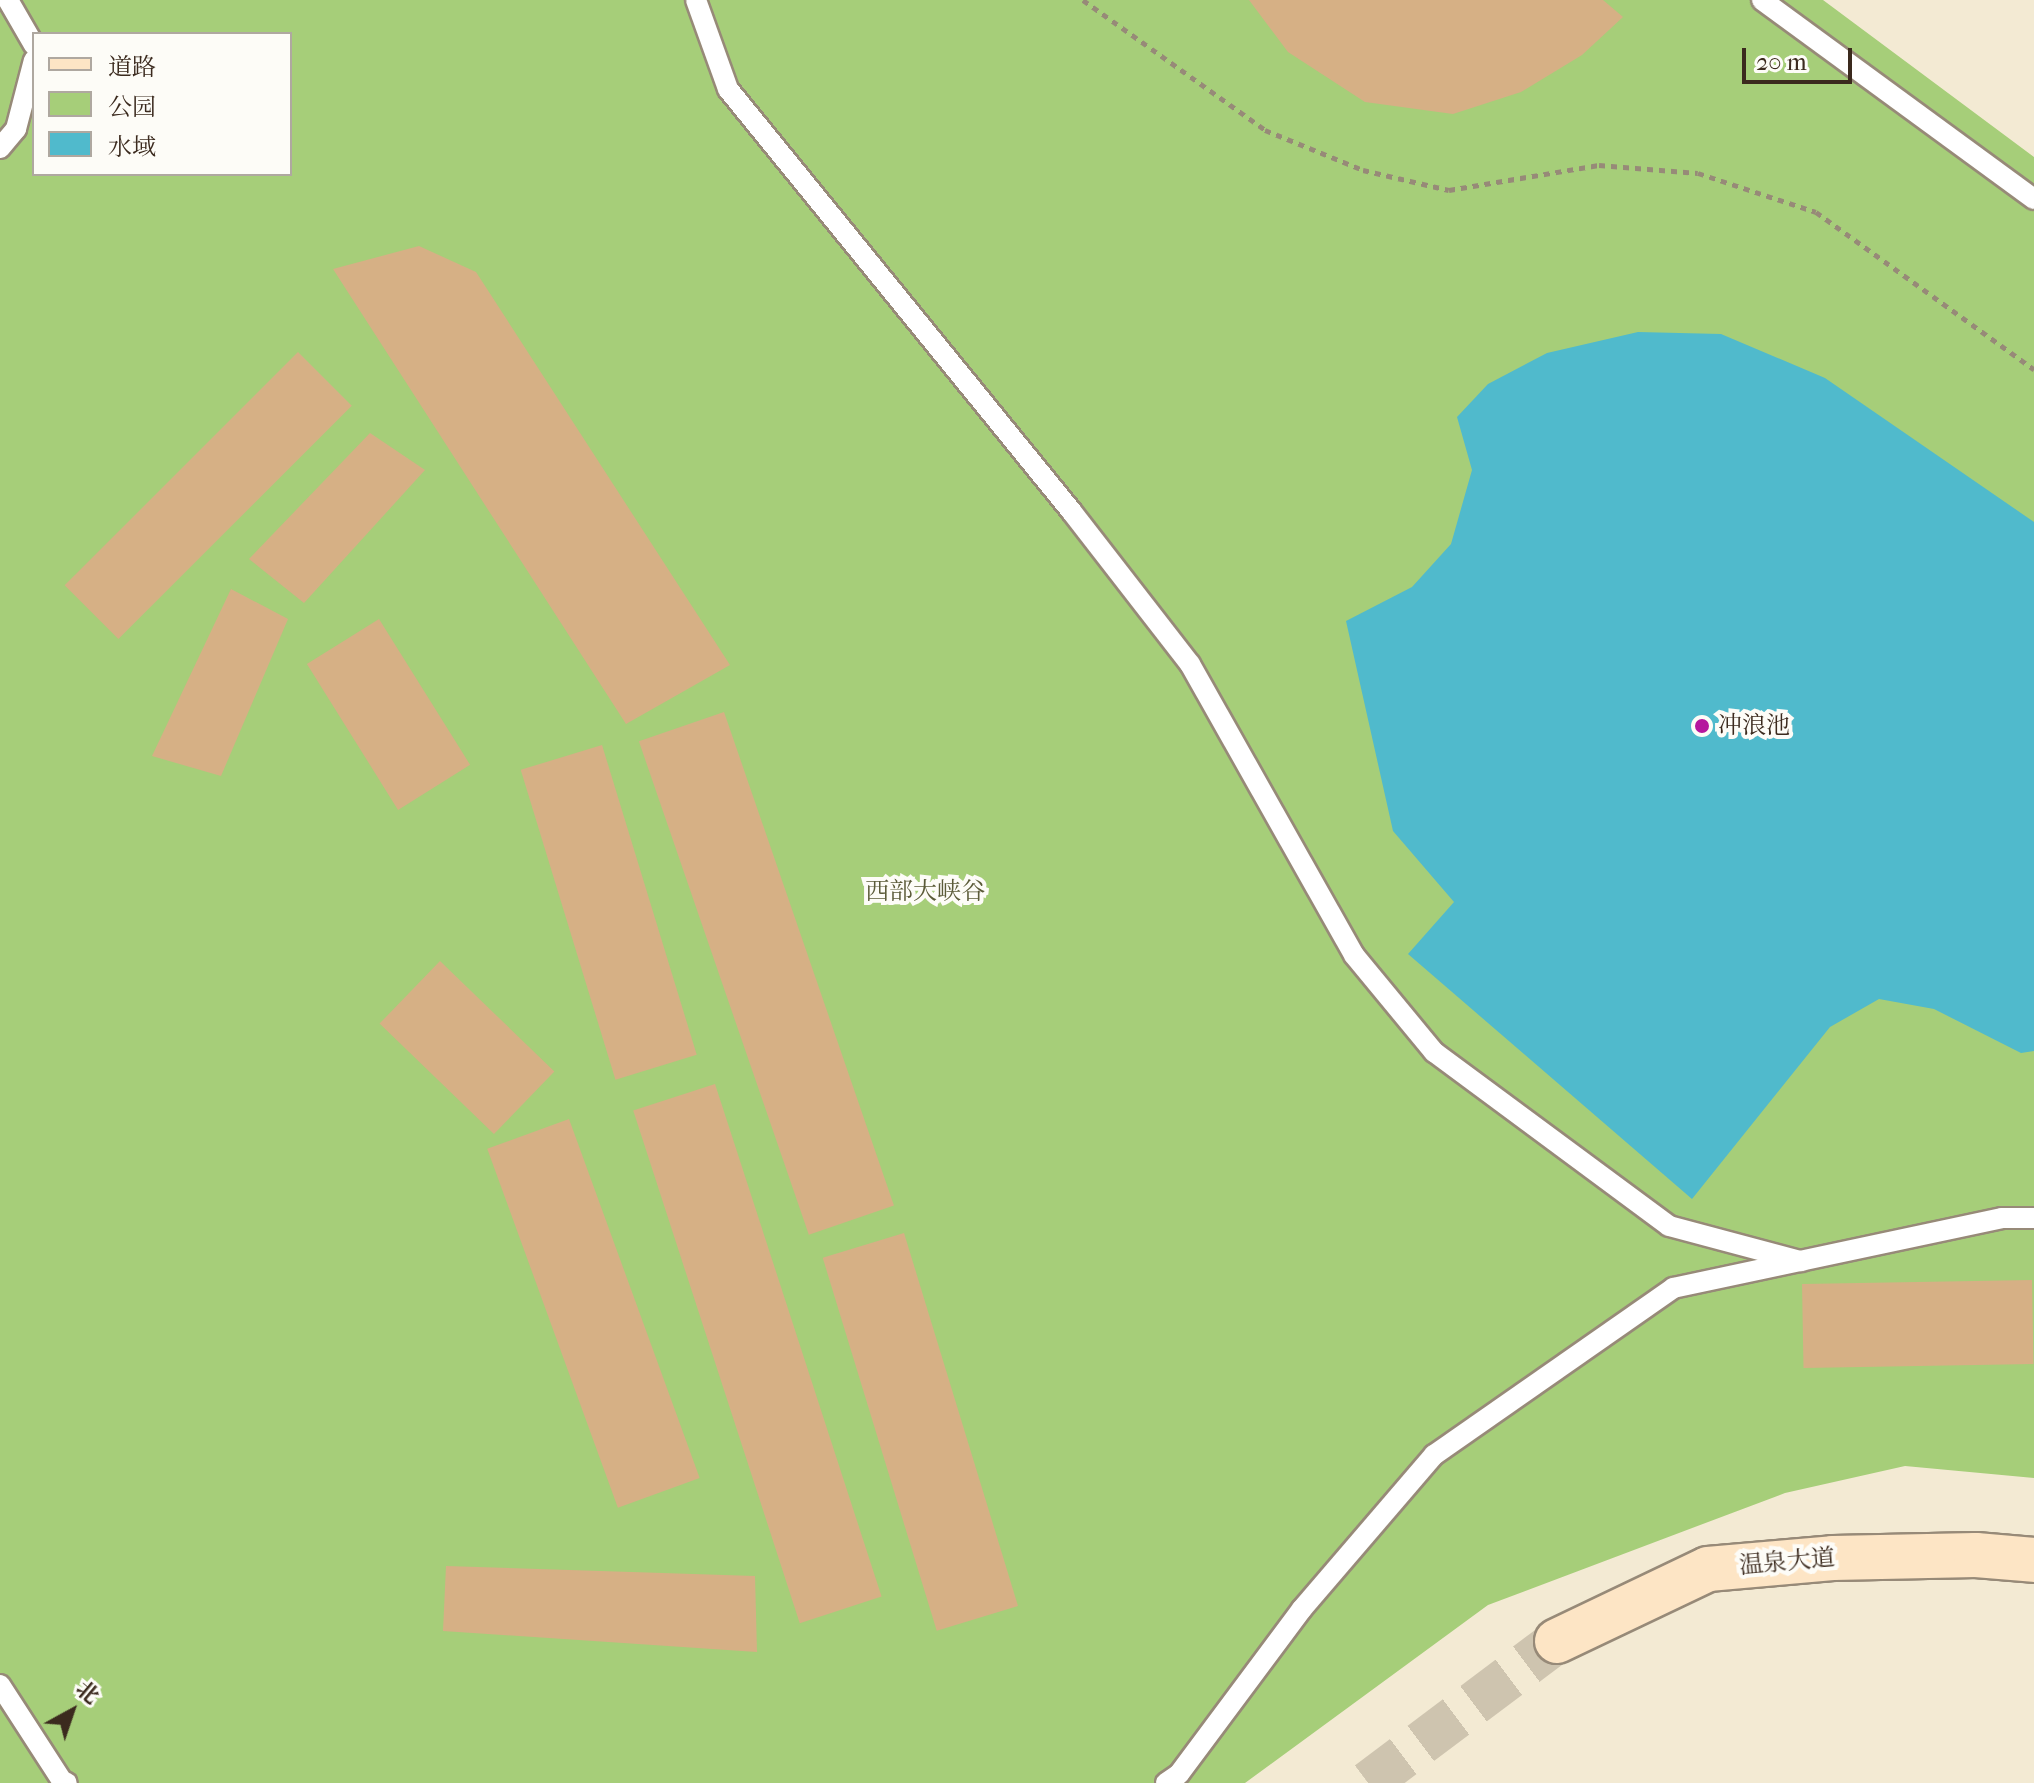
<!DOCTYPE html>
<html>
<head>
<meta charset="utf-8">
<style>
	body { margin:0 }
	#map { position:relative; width:2034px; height:1783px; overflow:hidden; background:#f3ead3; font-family:"IM FELL French Canon","Noto Serif SC",serif }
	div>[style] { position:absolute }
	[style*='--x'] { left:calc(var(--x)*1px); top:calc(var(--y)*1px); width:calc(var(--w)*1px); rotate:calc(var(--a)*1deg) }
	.green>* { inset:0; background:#a6ce79 }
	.water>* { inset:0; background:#50bacc }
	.building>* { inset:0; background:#d6b085; transform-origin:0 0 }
	.secondary-tunnel>* { height:44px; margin-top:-22px; transform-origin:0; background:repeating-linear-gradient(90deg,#cec4af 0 44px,transparent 0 66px) }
	.path>* { height:5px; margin-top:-2.5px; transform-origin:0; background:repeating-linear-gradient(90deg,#978a78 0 6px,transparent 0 12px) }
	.roads { filter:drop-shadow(2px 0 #978a78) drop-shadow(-2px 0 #978a78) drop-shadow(0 2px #978a78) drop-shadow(0 -2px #978a78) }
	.service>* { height:20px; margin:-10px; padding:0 10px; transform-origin:10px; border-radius:10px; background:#fff }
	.secondary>* { height:44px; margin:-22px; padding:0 22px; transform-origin:22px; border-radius:22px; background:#fde5c5 }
	.dots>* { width:22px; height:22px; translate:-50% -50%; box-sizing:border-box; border:4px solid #fdfcf7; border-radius:50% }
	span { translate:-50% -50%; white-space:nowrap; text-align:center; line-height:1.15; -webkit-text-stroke:8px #fdfcf7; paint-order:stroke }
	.poi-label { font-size:24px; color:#3b2a1e }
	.left { translate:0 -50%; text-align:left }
	.park-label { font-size:24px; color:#5b5b39 }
	.street-label { font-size:24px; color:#3b2a1e }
	.legend { position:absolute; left:32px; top:32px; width:260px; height:144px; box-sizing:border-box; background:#fdfcf7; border:2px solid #afa8a0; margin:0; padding:10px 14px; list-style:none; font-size:24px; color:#3b2a1e }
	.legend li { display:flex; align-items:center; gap:16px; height:40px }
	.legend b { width:40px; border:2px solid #afa8a0 }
	.north { position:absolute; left:32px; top:1671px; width:80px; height:80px; -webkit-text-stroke:6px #fdfcf7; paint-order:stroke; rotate:40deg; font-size:22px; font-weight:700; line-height:32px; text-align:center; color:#3b2a1e }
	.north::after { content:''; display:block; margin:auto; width:28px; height:36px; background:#3b2a1e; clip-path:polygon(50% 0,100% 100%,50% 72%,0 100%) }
	.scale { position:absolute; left:1742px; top:48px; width:110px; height:36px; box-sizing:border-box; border:4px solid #3b2a1e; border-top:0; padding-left:10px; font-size:24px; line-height:28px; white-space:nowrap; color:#3b2a1e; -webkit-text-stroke:6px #fdfcf7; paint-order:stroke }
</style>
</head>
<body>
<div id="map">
	<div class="green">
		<i style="clip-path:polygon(evenodd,0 0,1823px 0,2034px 157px,2034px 1478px,1905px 1466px,1785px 1493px,1488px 1605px,1245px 1783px,0 1783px,0 0,34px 34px,290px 34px,290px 174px,34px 174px,34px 34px)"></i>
	</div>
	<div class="water">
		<i style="clip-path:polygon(1638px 332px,1721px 334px,1825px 378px,2034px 522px,2034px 1051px,2021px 1053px,1934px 1009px,1879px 999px,1830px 1027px,1692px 1199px,1408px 954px,1454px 902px,1393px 831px,1346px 621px,1412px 587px,1451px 544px,1472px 470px,1457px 417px,1488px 384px,1547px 353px)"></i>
	</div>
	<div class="building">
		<i style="clip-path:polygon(1249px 0,1603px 0,1623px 17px,1582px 55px,1521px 92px,1453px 114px,1365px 102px,1288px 52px)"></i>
		<i style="clip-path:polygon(419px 246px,476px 272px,730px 665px,626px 724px,333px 269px)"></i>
		<i style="left:298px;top:352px;width:76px;height:330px;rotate:45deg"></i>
		<i style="clip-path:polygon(370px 433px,425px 470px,304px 603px,249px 559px)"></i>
		<i style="clip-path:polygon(231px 589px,288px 619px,221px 776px,152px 756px)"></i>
		<i style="left:379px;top:619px;width:172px;height:85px;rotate:58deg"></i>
		<i style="left:724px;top:712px;width:522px;height:90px;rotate:71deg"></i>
		<i style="left:602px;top:745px;width:324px;height:85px;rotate:73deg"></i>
		<i style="left:440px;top:961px;width:159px;height:87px;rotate:44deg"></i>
		<i style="left:715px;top:1084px;width:539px;height:86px;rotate:72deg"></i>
		<i style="left:569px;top:1119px;width:382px;height:87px;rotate:70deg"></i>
		<i style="left:904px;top:1233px;width:390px;height:85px;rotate:73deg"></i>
		<i style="left:2032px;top:1280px;width:84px;height:230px;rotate:89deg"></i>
		<i style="clip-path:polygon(446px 1566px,755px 1576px,757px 1652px,443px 1631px)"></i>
	</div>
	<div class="secondary-tunnel">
		<i style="--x:1368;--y:1783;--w:236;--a:-36.9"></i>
	</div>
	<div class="path">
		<i style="--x:1083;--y:0;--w:224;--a:35.5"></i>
		<i style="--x:1265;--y:130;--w:106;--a:22.2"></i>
		<i style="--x:1363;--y:170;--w:88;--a:13.1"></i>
		<i style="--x:1449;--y:190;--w:152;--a:-9.5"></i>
		<i style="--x:1599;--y:165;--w:99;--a:4.6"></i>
		<i style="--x:1698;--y:173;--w:124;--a:18.3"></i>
		<i style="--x:1816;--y:212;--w:269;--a:35.8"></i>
	</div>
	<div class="roads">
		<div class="service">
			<i style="--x:8;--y:0;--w:52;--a:60"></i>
			<i style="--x:696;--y:0;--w:95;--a:70.2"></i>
			<i style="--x:728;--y:89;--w:545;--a:50.88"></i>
			<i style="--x:1072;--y:512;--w:192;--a:52.2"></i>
			<i style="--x:1190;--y:664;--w:334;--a:60.6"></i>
			<i style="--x:1354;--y:955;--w:126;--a:50.5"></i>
			<i style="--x:1434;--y:1052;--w:292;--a:36.5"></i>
			<i style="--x:1669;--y:1226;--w:137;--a:14.9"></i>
			<i style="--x:1762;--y:0;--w:337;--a:36.2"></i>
			<i style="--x:0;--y:148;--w:25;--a:-50"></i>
			<i style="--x:16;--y:129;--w:71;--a:-75.4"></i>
			<i style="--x:0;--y:1685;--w:114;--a:57.1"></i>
			<i style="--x:62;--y:1781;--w:5;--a:22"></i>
			<i style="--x:1166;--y:1783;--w:16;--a:-35"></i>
			<i style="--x:1179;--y:1774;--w:206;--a:-53.3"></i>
			<i style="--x:1302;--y:1609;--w:203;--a:-49.4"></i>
			<i style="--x:1434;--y:1455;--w:292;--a:-34.9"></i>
			<i style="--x:1673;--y:1288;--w:336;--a:-12"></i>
			<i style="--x:2002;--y:1218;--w:32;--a:0"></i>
		</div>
		<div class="secondary">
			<i style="--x:1557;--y:1641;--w:167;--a:-25.5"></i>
			<i style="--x:1708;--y:1569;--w:125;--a:-5"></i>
			<i style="--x:1833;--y:1558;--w:143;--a:-1.2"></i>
			<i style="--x:1976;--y:1555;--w:58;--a:4.9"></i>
		</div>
	</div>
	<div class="dots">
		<i style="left:1702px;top:726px;background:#b5179e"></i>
	</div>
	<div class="poi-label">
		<span class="left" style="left:1718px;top:726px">冲浪池</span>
	</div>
	<div class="park-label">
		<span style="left:925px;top:892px">西部大峡谷</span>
	</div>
	<div class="street-label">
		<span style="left:1787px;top:1562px;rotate:-5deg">温泉大道</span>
	</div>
	<ul class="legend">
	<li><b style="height:10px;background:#fde5c5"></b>道路</li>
	<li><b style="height:22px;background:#a6ce79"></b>公园</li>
	<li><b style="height:22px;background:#50bacc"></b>水域</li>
	</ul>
	<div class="north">北</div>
	<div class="scale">20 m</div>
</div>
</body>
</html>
